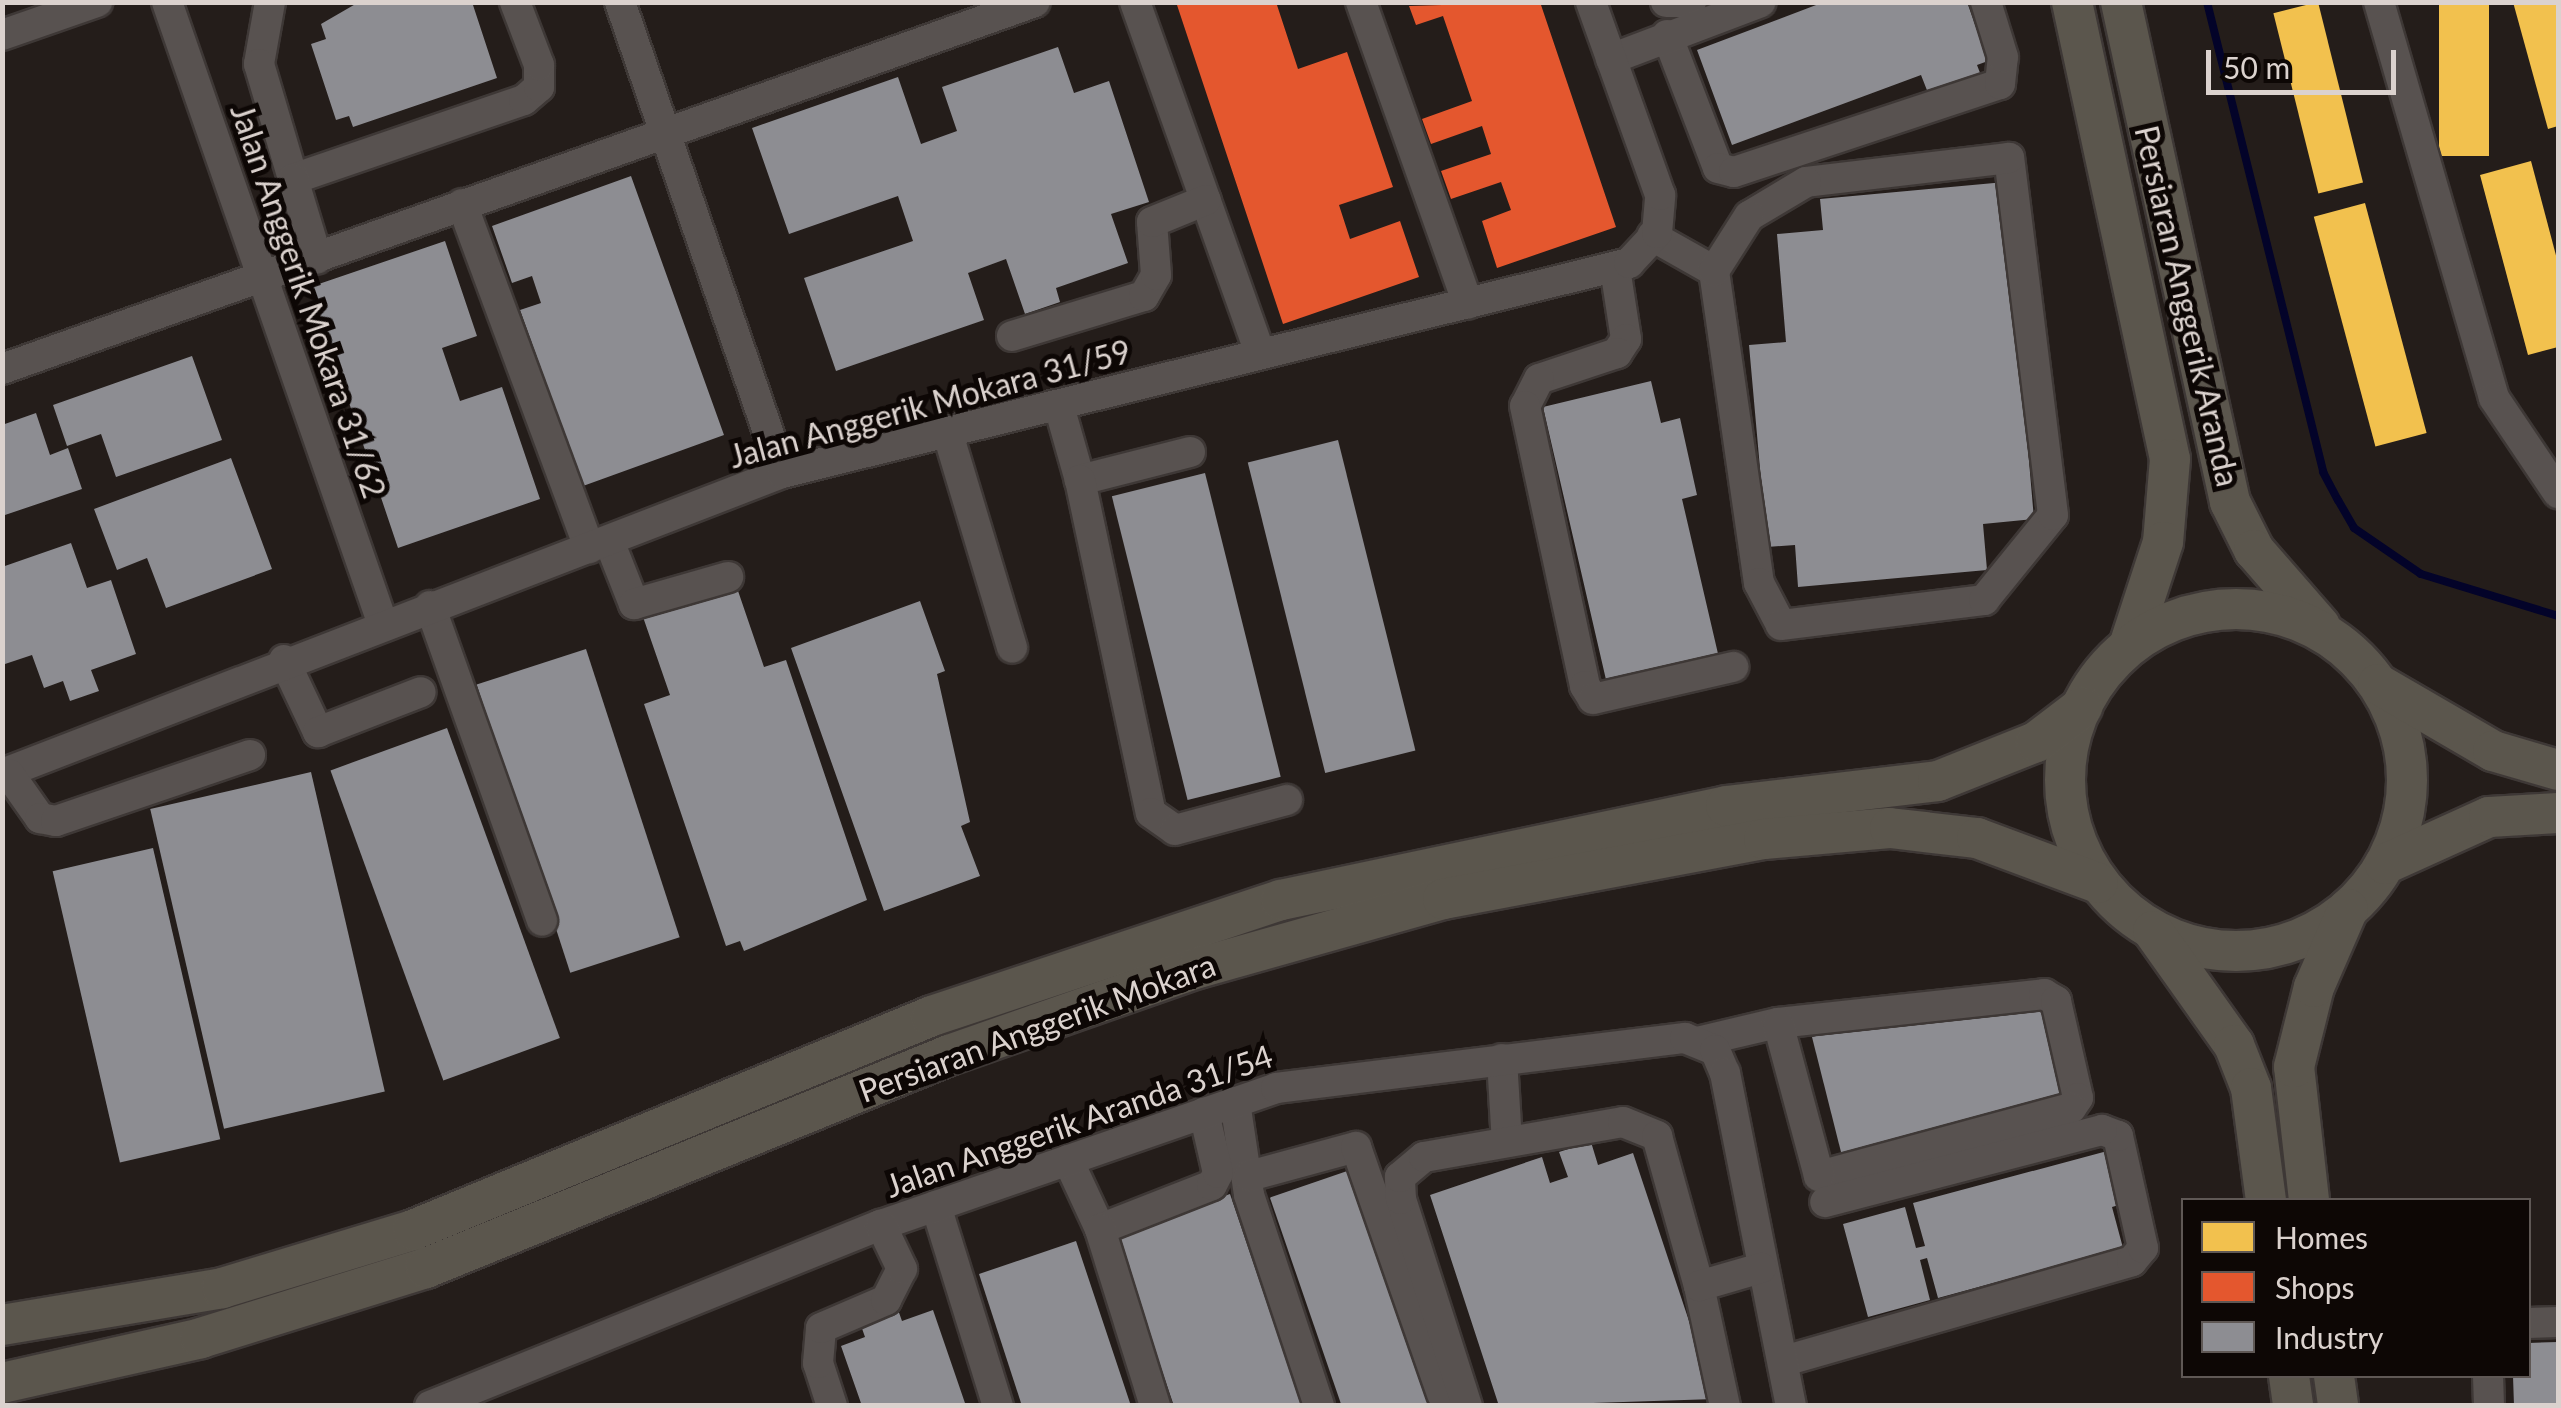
<!DOCTYPE html>
<html>
<head>
<meta charset="utf-8">
<style>
	body { margin:0 }
	#map { position:relative; width:2561px; height:1408px; overflow:hidden; background:#241d1a; font-family:Lato,sans-serif }
	div>[style] { position:absolute }
	[style*='--x'] { left:calc(var(--x)*1px); top:calc(var(--y)*1px); width:calc(var(--w)*1px); rotate:calc(var(--a)*1deg) }
	.homes>* { inset:0; background:#f2c14e; transform-origin:0 0 }
	.shops>* { inset:0; background:#e4572e }
	.industry>* { inset:0; background:#8d8d92; transform-origin:0 0 }
	.stream>* { height:8px; margin:-4px; padding:0 4px; transform-origin:4px; border-radius:4px; background:#030329 }
	.roads { filter:drop-shadow(2px 0 #3e3836) drop-shadow(-2px 0 #3e3836) drop-shadow(0 2px #3e3836) drop-shadow(0 -2px #3e3836) }
	.minor>* { height:30px; margin:-15px; padding:0 15px; transform-origin:15px; border-radius:15px; background:#585250 }
	.major>* { height:40px; margin:-20px; padding:0 20px; transform-origin:20px; border-radius:20px; background:#5b564d }
	.major>.ring { margin:-20px; padding:0; box-sizing:content-box; background:none; border:40px solid #5b564d; border-radius:50% }
	span { translate:-50% -50%; white-space:nowrap; text-align:center; line-height:1.15; -webkit-text-stroke:10px #0d0705; paint-order:stroke }
	.street-label { font-size:32px; color:#dbd2ce }
	.frame { position:absolute; inset:0; border:5px solid #dbd2ce; pointer-events:none }
	.legend { position:absolute; left:2181px; top:1198px; width:350px; height:180px; box-sizing:border-box; background:#0d0705; border:2px solid #5f5855; margin:0; padding:12px 18px; list-style:none; font-size:30px; color:#dbd2ce }
	.legend li { display:flex; align-items:center; gap:20px; height:50px }
	.legend b { width:50px; border:2px solid #5f5855 }
	.scale { position:absolute; left:2206px; top:50px; width:190px; height:45px; box-sizing:border-box; border:5px solid #dbd2ce; border-top:0; padding-left:12px; font-size:30px; line-height:35px; white-space:nowrap; color:#dbd2ce; -webkit-text-stroke:8px #0d0705; paint-order:stroke }
</style>
</head>
<body>
<div id="map">
	<div class="homes">
		<i style="left:2318px;top:2px;width:186px;height:46px;rotate:76deg"></i>
		<i style="left:2439px;top:2px;width:50px;height:154px"></i>
		<i style="clip-path:polygon(2513px 2px,2558px 2px,2558px 126px,2548px 129px)"></i>
		<i style="clip-path:polygon(2531px 161px,2558px 263px,2558px 347px,2528px 355px,2480px 175px)"></i>
		<i style="left:2365px;top:203px;width:238px;height:53px;rotate:75deg"></i>
	</div>
	<div class="shops">
		<i style="clip-path:polygon(1176px 2px,1276px 2px,1298px 69px,1347px 52px,1393px 187px,1339px 205px,1350px 239px,1400px 221px,1419px 277px,1283px 324px)"></i>
		<i style="clip-path:polygon(1540px 2px,1616px 227px,1497px 268px,1482px 221px,1511px 210px,1501px 182px,1451px 199px,1441px 171px,1491px 154px,1482px 126px,1431px 144px,1422px 119px,1472px 101px,1443px 16px,1416px 25px,1409px 6px)"></i>
	</div>
	<div class="industry">
		<i style="clip-path:polygon(359px 2px,472px 2px,497px 78px,353px 127px,349px 116px,336px 120px,311px 44px,326px 39px,321px 24px)"></i>
		<i style="clip-path:polygon(1824px 2px,1967px 2px,1988px 61px,1977px 65px,1982px 78px,1930px 98px,1921px 75px,1732px 145px,1697px 50px)"></i>
		<i style="clip-path:polygon(1058px 47px,1074px 93px,1109px 81px,1149px 202px,1111px 214px,1128px 263px,1056px 288px,1060px 302px,1025px 314px,1006px 259px,968px 273px,984px 320px,836px 371px,804px 278px,913px 241px,898px 196px,789px 234px,752px 128px,898px 77px,921px 144px,957px 131px,942px 87px)"></i>
		<i style="clip-path:polygon(631px 176px,724px 435px,583px 486px,520px 310px,541px 303px,532px 276px,512px 283px,492px 226px)"></i>
		<i style="clip-path:polygon(2005px 182px,2034px 519px,1983px 524px,1987px 570px,1798px 587px,1795px 545px,1767px 547px,1749px 345px,1786px 342px,1777px 234px,1823px 230px,1820px 199px)"></i>
		<i style="clip-path:polygon(445px 241px,477px 336px,442px 348px,460px 401px,502px 387px,540px 499px,398px 548px,310px 287px)"></i>
		<i style="clip-path:polygon(192px 356px,222px 440px,116px 477px,101px 434px,67px 446px,53px 405px)"></i>
		<i style="clip-path:polygon(1651px 381px,1661px 423px,1680px 418px,1697px 495px,1682px 499px,1719px 658px,1607px 684px,1543px 407px)"></i>
		<i style="clip-path:polygon(36px 413px,50px 455px,68px 448px,82px 489px,2px 516px,2px 425px)"></i>
		<i style="left:1338px;top:440px;width:320px;height:93px;rotate:76deg"></i>
		<i style="clip-path:polygon(231px 458px,272px 569px,166px 608px,147px 558px,117px 570px,94px 509px)"></i>
		<i style="left:1205px;top:473px;width:313px;height:96px;rotate:76deg"></i>
		<i style="clip-path:polygon(71px 543px,87px 588px,111px 580px,136px 654px,91px 670px,99px 691px,70px 701px,63px 681px,44px 688px,32px 655px,2px 665px,2px 567px)"></i>
		<i style="clip-path:polygon(736px 585px,764px 667px,786px 660px,867px 900px,744px 951px,740px 941px,726px 946px,644px 704px,670px 695px,643px 617px)"></i>
		<i style="clip-path:polygon(920px 601px,945px 671px,937px 674px,970px 822px,961px 826px,980px 876px,884px 911px,791px 648px)"></i>
		<i style="left:586px;top:649px;width:303px;height:115px;rotate:72deg"></i>
		<i style="left:447px;top:728px;width:330px;height:124px;rotate:70deg"></i>
		<i style="left:311px;top:772px;width:328px;height:165px;rotate:77deg"></i>
		<i style="left:153px;top:848px;width:299px;height:103px;rotate:77deg"></i>
		<i style="clip-path:polygon(2041px 1006px,2064px 1095px,1843px 1160px,1812px 1037px,1876px 1019px)"></i>
		<i style="clip-path:polygon(1591px 1142px,1598px 1165px,1633px 1153px,1715px 1399px,1499px 1406px,1430px 1195px,1542px 1157px,1550px 1183px,1568px 1177px,1559px 1152px)"></i>
		<i style="clip-path:polygon(2111px 1150px,2126px 1203px,2112px 1207px,2123px 1248px,1938px 1298px,1927px 1258px,1920px 1260px,1930px 1300px,1868px 1317px,1843px 1224px,1905px 1207px,1916px 1248px,1925px 1246px,1913px 1203px)"></i>
		<i style="left:1356px;top:1168px;width:252px;height:91px;rotate:71deg"></i>
		<i style="clip-path:polygon(1230px 1194px,1302px 1406px,1174px 1406px,1115px 1234px)"></i>
		<i style="clip-path:polygon(1076px 1241px,1131px 1406px,1022px 1406px,979px 1274px)"></i>
		<i style="clip-path:polygon(897px 1307px,902px 1321px,933px 1310px,966px 1406px,862px 1406px,841px 1346px,865px 1337px,859px 1320px)"></i>
		<i style="clip-path:polygon(2558px 1342px,2558px 1406px,2514px 1406px,2513px 1376px,2528px 1376px,2528px 1343px)"></i>
	</div>
	<div class="stream">
		<i style="--x:2207;--y:2;--w:484;--a:76.1"></i>
		<i style="--x:2323;--y:472;--w:32;--a:62"></i>
		<i style="--x:2338;--y:500;--w:32;--a:60"></i>
		<i style="--x:2354;--y:528;--w:81;--a:34.5"></i>
		<i style="--x:2421;--y:574;--w:143;--a:17"></i>
	</div>
	<div class="roads">
		<div class="minor">
			<i style="--x:167;--y:2;--w:656;--a:70.87"></i>
			<i style="--x:270;--y:2;--w:63;--a:100.1"></i>
			<i style="--x:259;--y:64;--w:120;--a:73.5"></i>
			<i style="--x:293;--y:179;--w:244;--a:-18.9"></i>
			<i style="--x:524;--y:100;--w:20;--a:-41"></i>
			<i style="--x:539;--y:87;--w:22;--a:-90"></i>
			<i style="--x:539;--y:65;--w:67;--a:-110.9"></i>
			<i style="--x:620;--y:2;--w:498;--a:71"></i>
			<i style="--x:1135;--y:2;--w:370;--a:70.4"></i>
			<i style="--x:1361;--y:2;--w:320;--a:70.5"></i>
			<i style="--x:1666;--y:2;--w:25;--a:0"></i>
			<i style="--x:2379;--y:2;--w:412;--a:73.8"></i>
			<i style="--x:2494;--y:398;--w:115;--a:56"></i>
			<i style="--x:2;--y:35;--w:101;--a:-19.2"></i>
			<i style="--x:1667;--y:35;--w:142;--a:69"></i>
			<i style="--x:1718;--y:168;--w:16;--a:14"></i>
			<i style="--x:1734;--y:172;--w:280;--a:-18.3"></i>
			<i style="--x:2000;--y:84;--w:27;--a:-84"></i>
			<i style="--x:2003;--y:57;--w:58;--a:-107.2"></i>
			<i style="--x:1611;--y:59;--w:160;--a:-20.8"></i>
			<i style="--x:293;--y:179;--w:83;--a:73.1"></i>
			<i style="--x:462;--y:204;--w:367;--a:69.7"></i>
			<i style="--x:1652;--y:236;--w:71;--a:29.4"></i>
			<i style="--x:1714;--y:271;--w:315;--a:81.8"></i>
			<i style="--x:1759;--y:583;--w:47;--a:62.4"></i>
			<i style="--x:1781;--y:625;--w:205;--a:-7"></i>
			<i style="--x:1984;--y:600;--w:109;--a:-50.9"></i>
			<i style="--x:2053;--y:515;--w:360;--a:-97"></i>
			<i style="--x:2009;--y:158;--w:204;--a:173.3"></i>
			<i style="--x:1806;--y:182;--w:66;--a:149.2"></i>
			<i style="--x:1749;--y:216;--w:65;--a:122.5"></i>
			<i style="--x:1615;--y:268;--w:72;--a:81.2"></i>
			<i style="--x:1626;--y:339;--w:17;--a:123"></i>
			<i style="--x:1617;--y:353;--w:82;--a:161.6"></i>
			<i style="--x:1539;--y:379;--w:30;--a:117"></i>
			<i style="--x:1525;--y:406;--w:286;--a:77.9"></i>
			<i style="--x:1585;--y:686;--w:15;--a:58"></i>
			<i style="--x:1593;--y:699;--w:144;--a:-12.9"></i>
			<i style="--x:1012;--y:336;--w:138;--a:-16.9"></i>
			<i style="--x:1144;--y:296;--w:24;--a:-60"></i>
			<i style="--x:1156;--y:275;--w:53;--a:-94.3"></i>
			<i style="--x:1152;--y:222;--w:58;--a:-22.2"></i>
			<i style="--x:2;--y:369;--w:1096;--a:-19.56"></i>
			<i style="--x:1059;--y:406;--w:77;--a:74.2"></i>
			<i style="--x:948;--y:434;--w:223;--a:73.3"></i>
			<i style="--x:1190;--y:452;--w:114;--a:165.7"></i>
			<i style="--x:1080;--y:480;--w:340;--a:78"></i>
			<i style="--x:1151;--y:813;--w:29;--a:35"></i>
			<i style="--x:1175;--y:830;--w:116;--a:-15"></i>
			<i style="--x:609;--y:541;--w:68;--a:68.4"></i>
			<i style="--x:634;--y:604;--w:98;--a:-16"></i>
			<i style="--x:430;--y:606;--w:334;--a:70.4"></i>
			<i style="--x:284;--y:660;--w:80;--a:64.7"></i>
			<i style="--x:318;--y:732;--w:110;--a:-21.2"></i>
			<i style="--x:2;--y:774;--w:836;--a:-21.1"></i>
			<i style="--x:782;--y:473;--w:873;--a:-13.92"></i>
			<i style="--x:1629;--y:263;--w:41;--a:-47"></i>
			<i style="--x:1657;--y:233;--w:38;--a:-85"></i>
			<i style="--x:1660;--y:195;--w:205;--a:-109.7"></i>
			<i style="--x:9;--y:774;--w:54;--a:54.8"></i>
			<i style="--x:40;--y:818;--w:16;--a:11"></i>
			<i style="--x:56;--y:821;--w:205;--a:-18.8"></i>
			<i style="--x:1701;--y:1041;--w:79;--a:-13.2"></i>
			<i style="--x:1778;--y:1023;--w:268;--a:-6.2"></i>
			<i style="--x:2044;--y:994;--w:14;--a:30"></i>
			<i style="--x:2056;--y:1001;--w:99;--a:77.2"></i>
			<i style="--x:2078;--y:1098;--w:12;--a:125"></i>
			<i style="--x:2071;--y:1108;--w:261;--a:164.9"></i>
			<i style="--x:1819;--y:1176;--w:158;--a:-105"></i>
			<i style="--x:1502;--y:1059;--w:83;--a:86.6"></i>
			<i style="--x:1235;--y:1102;--w:94;--a:81.4"></i>
			<i style="--x:1249;--y:1195;--w:222;--a:71.6"></i>
			<i style="--x:1068;--y:1160;--w:76;--a:65.1"></i>
			<i style="--x:1100;--y:1229;--w:120;--a:-21.4"></i>
			<i style="--x:1212;--y:1185;--w:13;--a:-63"></i>
			<i style="--x:1218;--y:1173;--w:62;--a:-103.1"></i>
			<i style="--x:1249;--y:1176;--w:111;--a:-15.2"></i>
			<i style="--x:1356;--y:1147;--w:262;--a:70.8"></i>
			<i style="--x:936;--y:1206;--w:209;--a:72.8"></i>
			<i style="--x:1100;--y:1229;--w:185;--a:72.7"></i>
			<i style="--x:1699;--y:1286;--w:123;--a:77.8"></i>
			<i style="--x:2528;--y:1323;--w:30;--a:-2"></i>
			<i style="--x:1784;--y:1361;--w:362;--a:-16"></i>
			<i style="--x:2132;--y:1261;--w:17;--a:-50"></i>
			<i style="--x:2143;--y:1248;--w:115;--a:-102.6"></i>
			<i style="--x:2118;--y:1136;--w:17;--a:-159"></i>
			<i style="--x:2102;--y:1130;--w:286;--a:165.4"></i>
			<i style="--x:2488;--y:1376;--w:30;--a:88"></i>
			<i style="--x:430;--y:1406;--w:486;--a:-21.9"></i>
			<i style="--x:881;--y:1225;--w:418;--a:-19.1"></i>
			<i style="--x:1276;--y:1088;--w:412;--a:-7"></i>
			<i style="--x:1685;--y:1038;--w:32;--a:22"></i>
			<i style="--x:1715;--y:1050;--w:25;--a:67"></i>
			<i style="--x:1725;--y:1073;--w:339;--a:78.8"></i>
			<i style="--x:832;--y:1406;--w:45;--a:-108"></i>
			<i style="--x:818;--y:1363;--w:35;--a:-85"></i>
			<i style="--x:821;--y:1328;--w:71;--a:-23.3"></i>
			<i style="--x:886;--y:1300;--w:35;--a:-63"></i>
			<i style="--x:902;--y:1269;--w:49;--a:-115.5"></i>
			<i style="--x:1467;--y:1406;--w:217;--a:-107.7"></i>
			<i style="--x:1401;--y:1199;--w:22;--a:-93"></i>
			<i style="--x:1400;--y:1177;--w:31;--a:-40"></i>
			<i style="--x:1424;--y:1157;--w:202;--a:-10"></i>
			<i style="--x:1623;--y:1122;--w:37;--a:22"></i>
			<i style="--x:1657;--y:1136;--w:156;--a:74.4"></i>
			<i style="--x:1699;--y:1286;--w:65;--a:-16.2"></i>
		</div>
		<div class="major">
			<i style="--x:2072;--y:2;--w:467;--a:77.9"></i>
			<i style="--x:2170;--y:459;--w:83;--a:94.8"></i>
			<i style="--x:2163;--y:542;--w:109;--a:108.1"></i>
			<i style="--x:2121;--y:2;--w:512;--a:77.7"></i>
			<i style="--x:2230;--y:502;--w:54;--a:63.4"></i>
			<i style="--x:2254;--y:550;--w:101;--a:49"></i>
			<i class="ring" style="left:2065px;top:609px;width:302px;height:302px"></i>
			<i style="--x:2378;--y:684;--w:133;--a:30.2"></i>
			<i style="--x:2493;--y:751;--w:68;--a:16.3"></i>
			<i style="--x:2385;--y:864;--w:114;--a:-24.3"></i>
			<i style="--x:2489;--y:817;--w:69;--a:-3.3"></i>
			<i style="--x:2153;--y:931;--w:140;--a:54.6"></i>
			<i style="--x:2234;--y:1045;--w:46;--a:68.4"></i>
			<i style="--x:2251;--y:1088;--w:113;--a:82.4"></i>
			<i style="--x:2309;--y:1200;--w:134;--a:-96.4"></i>
			<i style="--x:2294;--y:1067;--w:82;--a:-76"></i>
			<i style="--x:2314;--y:987;--w:85;--a:-66.4"></i>
			<i style="--x:2;--y:1325;--w:223;--a:-9.5"></i>
			<i style="--x:222;--y:1288;--w:200;--a:-16.9"></i>
			<i style="--x:413;--y:1230;--w:561;--a:-22.41"></i>
			<i style="--x:932;--y:1016;--w:368;--a:-18.4"></i>
			<i style="--x:1281;--y:900;--w:455;--a:-11.9"></i>
			<i style="--x:1726;--y:806;--w:213;--a:-6.7"></i>
			<i style="--x:1938;--y:781;--w:105;--a:-21.7"></i>
			<i style="--x:2036;--y:742;--w:58;--a:-37.3"></i>
			<i style="--x:2289;--y:1376;--w:30;--a:82"></i>
			<i style="--x:2334;--y:1376;--w:30;--a:82"></i>
			<i style="--x:2;--y:1383;--w:204;--a:-12.7"></i>
			<i style="--x:201;--y:1338;--w:236;--a:-17.3"></i>
			<i style="--x:426;--y:1268;--w:565;--a:-22.16"></i>
			<i style="--x:949;--y:1055;--w:264;--a:-19.3"></i>
			<i style="--x:1198;--y:968;--w:255;--a:-15.7"></i>
			<i style="--x:1443;--y:899;--w:327;--a:-10.6"></i>
			<i style="--x:1764;--y:839;--w:126;--a:-5"></i>
			<i style="--x:1890;--y:828;--w:88;--a:6.6"></i>
			<i style="--x:1977;--y:838;--w:129;--a:20.4"></i>
		</div>
	</div>
	<div class="street-label">
		<span style="left:308px;top:301px;rotate:71deg">Jalan Anggerik Mokara 31/62</span>
		<span style="left:2187px;top:306px;rotate:77deg">Persiaran Anggerik Aranda</span>
		<span style="left:930px;top:404px;rotate:-15deg">Jalan Anggerik Mokara 31/59</span>
		<span style="left:1037px;top:1028px;rotate:-20deg">Persiaran Anggerik Mokara</span>
		<span style="left:1079px;top:1121px;rotate:-19deg">Jalan Anggerik Aranda 31/54</span>
	</div>
	<div class="frame"></div>
	<ul class="legend">
	<li><b style="height:28px;background:#f2c14e"></b>Homes</li>
	<li><b style="height:28px;background:#e4572e"></b>Shops</li>
	<li><b style="height:28px;background:#8d8d92"></b>Industry</li>
	</ul>
	<div class="scale">50 m</div>
</div>
</body>
</html>
